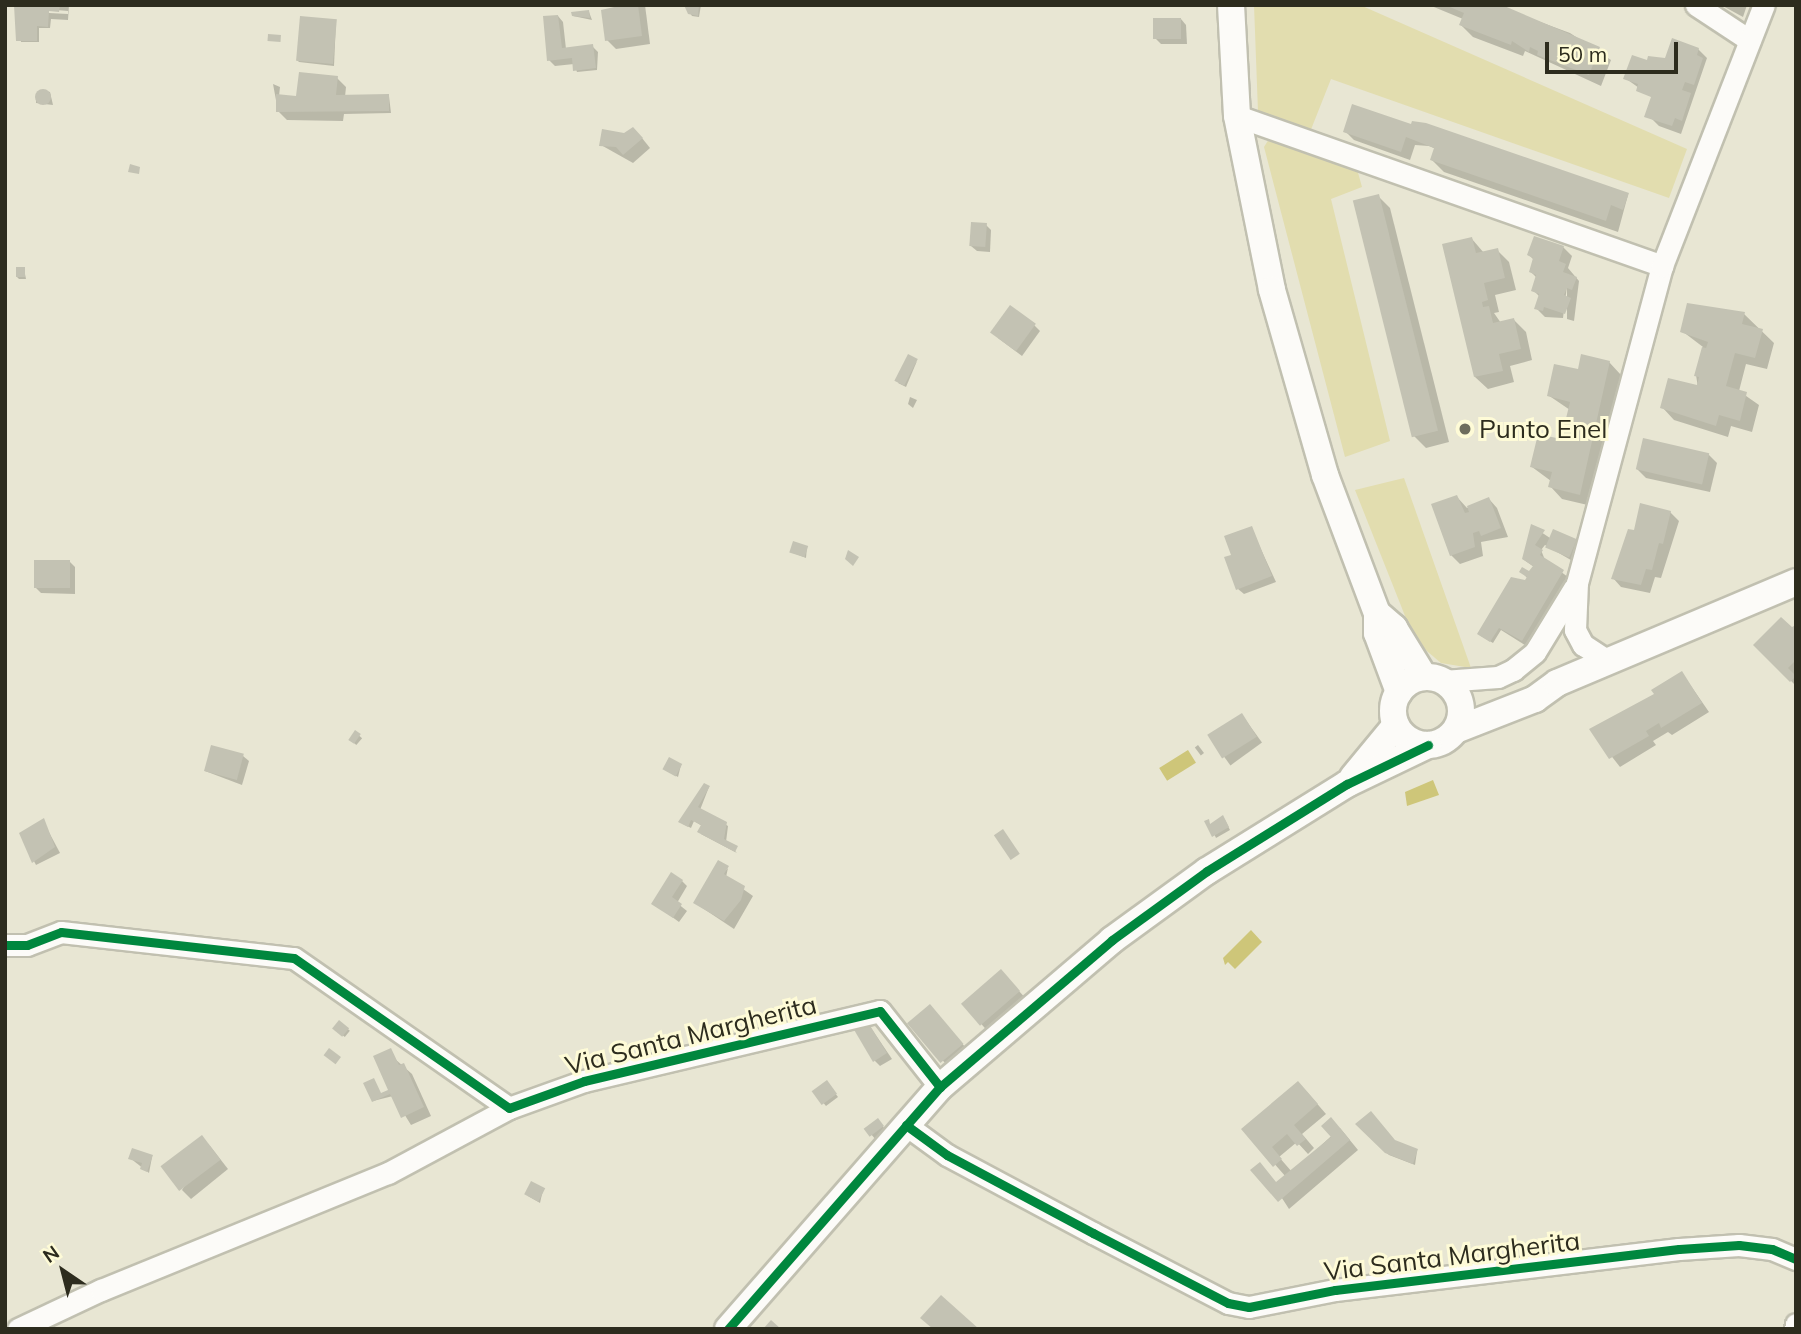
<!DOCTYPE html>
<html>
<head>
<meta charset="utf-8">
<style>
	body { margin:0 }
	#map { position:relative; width:1801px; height:1334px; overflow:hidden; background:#e8e6d3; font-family:Mulish,sans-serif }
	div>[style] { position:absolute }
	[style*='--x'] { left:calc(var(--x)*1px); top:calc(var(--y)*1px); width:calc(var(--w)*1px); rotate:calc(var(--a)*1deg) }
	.green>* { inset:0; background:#e2ddaf }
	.water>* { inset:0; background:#cec679; transform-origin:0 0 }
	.shadow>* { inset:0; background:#0003; transform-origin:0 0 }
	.building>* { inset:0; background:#c3c2b3; transform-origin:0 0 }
	.round { border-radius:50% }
	.roads { filter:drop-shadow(2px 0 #c1c0b0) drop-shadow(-2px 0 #c1c0b0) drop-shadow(0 2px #c1c0b0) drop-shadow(0 -2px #c1c0b0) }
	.minor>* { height:21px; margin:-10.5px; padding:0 10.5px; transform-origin:10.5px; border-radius:10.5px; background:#fcfbf8 }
	.tertiary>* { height:26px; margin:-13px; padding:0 13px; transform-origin:13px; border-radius:13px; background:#fcfbf8 }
	.tertiary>.ring { margin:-13px; padding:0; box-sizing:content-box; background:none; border:26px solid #fcfbf8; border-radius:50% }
	.cycleway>* { height:9px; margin:-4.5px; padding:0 4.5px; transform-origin:4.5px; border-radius:4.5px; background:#00873e }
	.dots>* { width:19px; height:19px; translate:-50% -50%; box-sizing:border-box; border:4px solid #fefbd7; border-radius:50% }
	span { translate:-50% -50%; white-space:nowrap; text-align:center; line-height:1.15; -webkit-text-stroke:6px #fefbd7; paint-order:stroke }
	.poi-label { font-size:26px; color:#2d2c1e }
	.left { translate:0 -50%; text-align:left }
	.street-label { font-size:26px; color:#2d2c1e }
	.frame { position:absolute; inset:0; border:7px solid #2d2c1e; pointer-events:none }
	.north { position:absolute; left:28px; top:1236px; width:70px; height:70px; -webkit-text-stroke:5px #fefbd7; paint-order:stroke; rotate:325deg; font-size:19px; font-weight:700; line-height:28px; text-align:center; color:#2d2c1e }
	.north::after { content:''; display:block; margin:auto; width:24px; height:32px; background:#2d2c1e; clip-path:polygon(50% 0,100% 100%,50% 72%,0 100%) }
	.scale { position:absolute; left:1545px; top:42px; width:133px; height:32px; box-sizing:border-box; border:4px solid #2d2c1e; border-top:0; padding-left:9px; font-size:21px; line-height:24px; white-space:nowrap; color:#2d2c1e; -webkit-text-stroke:5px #fefbd7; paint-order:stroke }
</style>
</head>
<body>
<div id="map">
	<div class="green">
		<i style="clip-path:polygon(1254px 5px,1360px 5px,1687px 149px,1669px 198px,1331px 79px,1310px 132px,1258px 112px)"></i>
		<i style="clip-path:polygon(1269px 139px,1357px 169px,1362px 187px,1331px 199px,1390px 441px,1345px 457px,1264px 147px)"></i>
		<i style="clip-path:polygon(1404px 478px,1471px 668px,1441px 663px,1415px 641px,1355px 490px)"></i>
	</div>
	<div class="water">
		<i style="left:1188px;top:750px;width:15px;height:34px;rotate:58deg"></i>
		<i style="clip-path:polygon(1433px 780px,1439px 795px,1407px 806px,1405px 792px)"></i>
		<i style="clip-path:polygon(1251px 930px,1262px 942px,1235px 969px,1228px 962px,1225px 965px,1223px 958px)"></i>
	</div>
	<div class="shadow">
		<i style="clip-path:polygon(evenodd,16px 5px,69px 5px,68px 20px,51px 19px,50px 28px,39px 28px,39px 42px,21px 42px,16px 5px,45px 9px,68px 11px,68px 14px,49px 13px,45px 9px)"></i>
		<i style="clip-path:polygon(624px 5px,645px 5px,650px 44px,616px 49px,607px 40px)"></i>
		<i style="clip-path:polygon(685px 5px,701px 5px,699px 17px,692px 16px)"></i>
		<i style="clip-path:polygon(1429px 5px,1494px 5px,1570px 33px,1611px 60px,1601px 86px,1525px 51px,1523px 56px,1473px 37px,1461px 25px,1463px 19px)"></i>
		<i style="clip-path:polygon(1721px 5px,1747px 5px,1743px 17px)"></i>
		<i style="clip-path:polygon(589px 12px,592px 20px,573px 16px)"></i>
		<i style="clip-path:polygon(558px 16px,563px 22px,566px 49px,592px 46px,598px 52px,597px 70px,577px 72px,574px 64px,555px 66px,549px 60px)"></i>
		<i style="clip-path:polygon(1181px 19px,1186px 25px,1187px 44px,1161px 44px,1155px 38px)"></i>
		<i style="clip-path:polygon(336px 21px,334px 66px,299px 62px,297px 60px)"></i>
		<i style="clip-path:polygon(1698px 49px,1707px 58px,1681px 134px,1659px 126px,1650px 117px,1656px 100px,1625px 78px,1648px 62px,1669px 61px)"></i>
		<i style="clip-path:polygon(337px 78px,346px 87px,345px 97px,389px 96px,391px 113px,344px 114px,343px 121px,287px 120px,278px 111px,273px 84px,280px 87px,279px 96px,298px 98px)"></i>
		<i style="clip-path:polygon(50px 92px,53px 105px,36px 103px,36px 93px)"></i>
		<i style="clip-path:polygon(1353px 106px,1628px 195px,1618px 232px,1444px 172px,1432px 160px,1436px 149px,1429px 146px,1415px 145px,1410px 160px,1354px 140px,1345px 131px)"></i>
		<i style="clip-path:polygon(642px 138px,650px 148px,633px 163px,601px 145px)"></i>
		<i style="clip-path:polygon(1378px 196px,1390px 208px,1449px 442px,1426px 448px,1414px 436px)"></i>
		<i style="clip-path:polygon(986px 225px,991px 230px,990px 252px,977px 251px,971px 246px)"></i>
		<i style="clip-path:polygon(1472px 239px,1484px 253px,1497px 250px,1509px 262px,1516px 290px,1495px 295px,1499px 312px,1494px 313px,1501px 323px,1514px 320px,1526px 332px,1532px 360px,1510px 366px,1514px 382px,1488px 389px,1475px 377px)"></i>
		<i style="clip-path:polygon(1563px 247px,1572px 256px,1568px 268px,1579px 281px,1574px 321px,1567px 319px,1567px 286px,1563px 318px,1545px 317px,1536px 308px,1540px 297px,1533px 290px,1537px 278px,1531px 272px,1534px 260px,1529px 255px)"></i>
		<i style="clip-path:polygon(24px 269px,26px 279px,19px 279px,17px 277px)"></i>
		<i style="clip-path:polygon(1744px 314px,1774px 343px,1767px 369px,1746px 364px,1739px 391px,1759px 405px,1752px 432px,1731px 426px,1728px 437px,1674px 420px,1662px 407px,1698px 388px,1696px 375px,1703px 347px,1682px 331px)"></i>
		<i style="clip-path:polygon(1034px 325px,1040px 331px,1022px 356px,998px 338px)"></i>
		<i style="clip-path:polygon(917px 361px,906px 387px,898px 383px)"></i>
		<i style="clip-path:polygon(1609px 362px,1621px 375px,1592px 506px,1562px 499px,1550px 486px,1551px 481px,1532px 467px,1562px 441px,1570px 410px,1548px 395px,1579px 371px)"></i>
		<i style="clip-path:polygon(910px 397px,917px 400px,913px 408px,908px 404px)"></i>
		<i style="clip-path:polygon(1708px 454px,1717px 463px,1710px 492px,1646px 478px,1637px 469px)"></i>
		<i style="clip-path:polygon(1457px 497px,1467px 508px,1489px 499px,1497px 508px,1508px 537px,1481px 542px,1483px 556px,1460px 564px,1451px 555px)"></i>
		<i style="clip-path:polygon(1670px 512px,1679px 521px,1661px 578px,1655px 577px,1650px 593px,1621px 587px,1613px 578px,1635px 532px)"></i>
		<i style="clip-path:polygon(1532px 526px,1550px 538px,1576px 541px,1582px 546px,1576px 563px,1545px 545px,1541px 550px,1545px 560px,1572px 580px,1531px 649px,1501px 630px,1493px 643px,1481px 636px,1528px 579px,1521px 571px,1530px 574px,1534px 567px,1523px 559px)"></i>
		<i style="clip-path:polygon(1251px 528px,1276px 582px,1244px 594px,1238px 589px)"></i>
		<i style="clip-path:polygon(807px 547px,806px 558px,791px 552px)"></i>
		<i style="clip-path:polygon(70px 562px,75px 567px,75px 594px,41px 593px,36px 588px)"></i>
		<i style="clip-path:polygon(1796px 627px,1796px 684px,1795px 685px,1756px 645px)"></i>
		<i style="clip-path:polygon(1682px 673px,1709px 712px,1672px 735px,1668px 732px,1653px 741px,1656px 745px,1620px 767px,1591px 730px,1656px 695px)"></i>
		<i style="left:1242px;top:715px;width:34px;height:39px;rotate:54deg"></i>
		<i style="left:356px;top:733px;width:8px;height:9px;rotate:40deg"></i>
		<i style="left:1198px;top:745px;width:10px;height:4px;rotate:53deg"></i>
		<i style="clip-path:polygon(243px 756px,249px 761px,242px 785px,205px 771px)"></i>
		<i style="clip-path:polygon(681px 765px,678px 777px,667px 771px)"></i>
		<i style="clip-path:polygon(709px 787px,700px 810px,728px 826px,726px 842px,737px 853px,701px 834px,702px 826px,694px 821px,691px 828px,683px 824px)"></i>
		<i style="clip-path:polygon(1225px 820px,1230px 830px,1216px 838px,1208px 821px,1211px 826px)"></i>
		<i style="clip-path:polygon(43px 821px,60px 853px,36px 865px,23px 840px)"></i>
		<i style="clip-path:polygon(728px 868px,726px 877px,753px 896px,734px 929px,695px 903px)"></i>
		<i style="clip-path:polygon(682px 881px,687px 886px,677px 903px,687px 911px,679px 922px,653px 903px)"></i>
		<i style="clip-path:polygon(1010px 981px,1028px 1001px,990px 1034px,964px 1004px)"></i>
		<i style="clip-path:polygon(938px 1015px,971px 1054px,952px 1071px,910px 1023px)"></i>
		<i style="left:339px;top:1022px;width:14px;height:8px;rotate:39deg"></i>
		<i style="clip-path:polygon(869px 1025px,892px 1059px,880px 1066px,875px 1061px)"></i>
		<i style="clip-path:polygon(395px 1059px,412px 1074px,431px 1116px,411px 1125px,393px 1096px,373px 1101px,390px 1090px)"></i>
		<i style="clip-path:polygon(829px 1085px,838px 1097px,826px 1106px,814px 1092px)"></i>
		<i style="clip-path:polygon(1307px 1092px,1326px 1114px,1302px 1134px,1314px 1148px,1308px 1154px,1297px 1142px,1279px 1157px,1292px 1172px,1340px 1128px,1358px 1150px,1289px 1209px,1260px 1164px,1277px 1184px,1286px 1177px,1244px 1129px)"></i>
		<i style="left:877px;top:1120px;width:12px;height:14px;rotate:48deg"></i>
		<i style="clip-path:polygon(1357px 1124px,1417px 1151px,1415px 1165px,1389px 1155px)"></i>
		<i style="clip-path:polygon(210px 1146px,228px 1169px,191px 1199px,182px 1190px)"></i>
		<i style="clip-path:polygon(152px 1157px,149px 1173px,130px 1158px)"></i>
		<i style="clip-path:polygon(543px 1190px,540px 1203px,528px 1196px)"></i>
	</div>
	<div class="building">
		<i style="clip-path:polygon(14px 5px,60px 5px,59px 12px,49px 11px,48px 27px,37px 26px,37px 41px,16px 41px)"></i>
		<i style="clip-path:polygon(623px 5px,638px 5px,642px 36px,605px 41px,601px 10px)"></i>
		<i style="clip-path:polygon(684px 5px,699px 5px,698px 16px,688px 14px)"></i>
		<i style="clip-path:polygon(1445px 5px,1502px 5px,1600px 47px,1589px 75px,1537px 55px,1538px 51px,1530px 47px,1529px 52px,1512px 41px,1511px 45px,1459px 25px,1464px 13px)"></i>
		<i style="clip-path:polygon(589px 10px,590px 18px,572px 16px,571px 12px)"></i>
		<i style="clip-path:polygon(558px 15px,562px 48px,593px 44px,596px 68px,573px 71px,572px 58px,547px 61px,543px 16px)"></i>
		<i style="left:300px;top:16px;width:37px;height:45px;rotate:5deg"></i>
		<i style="left:1153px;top:18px;width:28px;height:21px"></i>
		<i style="left:268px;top:34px;width:13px;height:7px;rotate:4deg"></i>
		<i style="clip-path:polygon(1672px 38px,1699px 48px,1697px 55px,1703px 58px,1694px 85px,1685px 82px,1682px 90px,1691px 93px,1682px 121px,1675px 118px,1672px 126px,1644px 117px,1651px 97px,1636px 91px,1638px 84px,1623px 79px,1632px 55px,1647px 60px,1648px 56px,1665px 58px)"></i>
		<i style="clip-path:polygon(299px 72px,338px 76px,336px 95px,389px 94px,389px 111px,276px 112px,276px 94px,296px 96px)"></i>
		<i class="round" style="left:35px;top:89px;width:16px;height:16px"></i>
		<i style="clip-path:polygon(1352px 104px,1411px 124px,1412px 121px,1426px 123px,1629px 193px,1623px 210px,1611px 205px,1606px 221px,1430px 160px,1434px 148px,1406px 137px,1401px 152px,1343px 132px)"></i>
		<i style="clip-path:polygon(633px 127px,643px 138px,623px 155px,616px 147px,599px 146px,602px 129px,624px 133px)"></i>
		<i style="clip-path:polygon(130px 164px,140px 167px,139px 174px,128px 172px)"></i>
		<i style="left:1379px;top:194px;width:244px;height:27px;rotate:76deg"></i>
		<i style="left:971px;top:222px;width:16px;height:24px;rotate:4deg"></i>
		<i style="clip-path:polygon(1534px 236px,1564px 246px,1559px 261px,1566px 264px,1563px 272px,1577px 277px,1572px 290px,1567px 288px,1564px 295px,1571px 298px,1565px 314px,1544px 307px,1543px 311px,1534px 309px,1539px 294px,1531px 291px,1536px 275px,1529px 272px,1533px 258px,1527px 255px)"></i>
		<i style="clip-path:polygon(1472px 237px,1476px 253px,1498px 248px,1505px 278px,1484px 283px,1488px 300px,1482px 302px,1483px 307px,1489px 306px,1493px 323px,1514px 318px,1521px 349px,1499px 354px,1503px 371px,1474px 377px,1442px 244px)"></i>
		<i style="left:16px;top:267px;width:9px;height:10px"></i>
		<i style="clip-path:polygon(1687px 303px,1745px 312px,1742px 324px,1763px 329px,1755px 358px,1735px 353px,1726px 386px,1747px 392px,1740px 421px,1719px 415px,1716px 426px,1660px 408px,1668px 378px,1697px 385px,1699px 377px,1694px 376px,1702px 347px,1706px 348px,1708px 342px,1680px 332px)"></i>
		<i style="left:1010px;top:305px;width:32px;height:34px;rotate:36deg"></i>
		<i style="left:908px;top:354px;width:11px;height:30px;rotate:27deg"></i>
		<i style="clip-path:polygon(1581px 354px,1610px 361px,1580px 495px,1548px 487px,1552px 472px,1530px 467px,1538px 434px,1561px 439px,1570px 402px,1547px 396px,1554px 364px,1578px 369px)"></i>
		<i style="left:1643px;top:438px;width:68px;height:32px;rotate:13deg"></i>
		<i style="clip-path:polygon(1457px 495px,1465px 513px,1469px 512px,1467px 506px,1489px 497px,1501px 528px,1481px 536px,1479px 531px,1473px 533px,1475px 547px,1450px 556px,1431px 504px)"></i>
		<i style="clip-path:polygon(1640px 503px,1671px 511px,1663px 544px,1659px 543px,1652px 570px,1646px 569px,1641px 585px,1611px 579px,1628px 529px,1634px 530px)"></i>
		<i style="clip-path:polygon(1531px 524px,1545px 530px,1535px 545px,1543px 550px,1540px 555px,1564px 570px,1522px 641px,1499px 628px,1490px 642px,1477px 634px,1511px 577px,1525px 580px,1527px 577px,1519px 572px,1522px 567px,1529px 571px,1533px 566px,1522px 559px)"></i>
		<i style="clip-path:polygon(1252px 526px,1272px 576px,1236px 590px,1224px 557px,1231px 555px,1224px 536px)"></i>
		<i style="left:1553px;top:529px;width:26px;height:20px;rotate:23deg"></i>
		<i style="left:793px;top:541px;width:16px;height:12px;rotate:18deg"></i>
		<i style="clip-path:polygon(848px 550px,859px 557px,853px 566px,845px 559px)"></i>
		<i style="left:34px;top:560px;width:36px;height:28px"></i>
		<i style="clip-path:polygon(1781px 617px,1792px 627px,1796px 625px,1796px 660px,1788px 668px,1796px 676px,1790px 682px,1753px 645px)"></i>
		<i style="clip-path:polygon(1682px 671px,1702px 703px,1661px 728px,1659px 723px,1646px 731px,1649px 736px,1609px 759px,1589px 729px,1654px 694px,1651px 690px)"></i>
		<i style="left:1242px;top:713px;width:28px;height:41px;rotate:58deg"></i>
		<i style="left:355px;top:730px;width:7px;height:12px;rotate:34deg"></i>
		<i style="left:211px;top:745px;width:34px;height:27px;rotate:15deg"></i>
		<i style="left:669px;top:757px;width:15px;height:14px;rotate:28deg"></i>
		<i style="clip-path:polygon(704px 783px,710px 786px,698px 807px,727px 822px,724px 839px,738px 846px,735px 852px,697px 832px,701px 825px,691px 820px,688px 827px,678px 822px)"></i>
		<i style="clip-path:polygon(1223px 815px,1229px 827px,1212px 837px,1204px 821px,1209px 819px,1210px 824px)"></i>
		<i style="clip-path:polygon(44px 818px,55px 847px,32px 863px,19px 833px)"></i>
		<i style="left:1003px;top:829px;width:30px;height:11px;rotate:56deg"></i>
		<i style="clip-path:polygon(718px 860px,729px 866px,724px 874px,745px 886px,741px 900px,724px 921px,693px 903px)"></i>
		<i style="clip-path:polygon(671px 872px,683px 880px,672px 897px,682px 904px,673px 918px,651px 904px)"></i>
		<i style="left:1001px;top:969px;width:29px;height:53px;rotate:49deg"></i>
		<i style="left:930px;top:1004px;width:52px;height:30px;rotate:50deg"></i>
		<i style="left:339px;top:1020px;width:13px;height:11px;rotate:39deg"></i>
		<i style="clip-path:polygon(869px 1024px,887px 1053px,873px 1062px,853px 1028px)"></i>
		<i style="left:329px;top:1048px;width:15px;height:9px;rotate:37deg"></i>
		<i style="clip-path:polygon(391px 1048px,399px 1065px,404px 1063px,424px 1107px,401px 1118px,390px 1094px,372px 1102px,363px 1083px,374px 1078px,381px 1093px,388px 1090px,373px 1056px)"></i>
		<i style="left:827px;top:1080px;width:17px;height:19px;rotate:54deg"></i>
		<i style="clip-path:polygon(1298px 1081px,1318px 1104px,1294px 1125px,1306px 1139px,1297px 1146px,1287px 1134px,1272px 1147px,1282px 1159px,1273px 1167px,1241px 1129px)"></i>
		<i style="clip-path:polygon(1371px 1111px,1395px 1140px,1418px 1149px,1413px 1164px,1385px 1153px,1355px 1124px)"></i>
		<i style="clip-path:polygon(1331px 1117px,1350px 1140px,1278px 1202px,1250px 1170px,1260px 1162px,1276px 1182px,1331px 1137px,1321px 1126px)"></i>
		<i style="left:878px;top:1118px;width:10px;height:18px;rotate:53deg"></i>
		<i style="left:202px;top:1135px;width:31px;height:52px;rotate:53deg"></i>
		<i style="clip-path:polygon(132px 1148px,153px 1155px,147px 1172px,140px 1169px,142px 1163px,128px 1159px)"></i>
		<i style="left:531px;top:1181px;width:16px;height:15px;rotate:27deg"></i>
		<i style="clip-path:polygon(941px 1295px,979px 1329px,933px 1329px,920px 1318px)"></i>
		<i style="clip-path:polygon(771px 1320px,781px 1329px,763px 1329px)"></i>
	</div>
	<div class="roads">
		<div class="minor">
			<i style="--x:1696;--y:5;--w:64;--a:33.4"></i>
			<i style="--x:1237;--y:116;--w:451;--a:19.4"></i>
			<i style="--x:1608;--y:661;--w:30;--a:-147"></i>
			<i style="--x:1583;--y:645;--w:17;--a:-118"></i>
			<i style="--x:1575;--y:630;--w:47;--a:-87.6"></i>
			<i style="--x:1577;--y:583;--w:328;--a:-75"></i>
			<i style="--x:1662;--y:266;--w:280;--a:-68.7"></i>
			<i style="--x:1443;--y:681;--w:55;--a:-4.2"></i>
			<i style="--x:1498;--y:677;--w:17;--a:-25"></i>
			<i style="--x:1513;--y:670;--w:28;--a:-39"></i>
			<i style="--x:1535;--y:652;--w:75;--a:-58.6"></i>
			<i style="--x:5;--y:945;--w:22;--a:0"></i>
			<i style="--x:27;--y:945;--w:36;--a:-21"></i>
			<i style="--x:61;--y:932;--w:234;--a:6.4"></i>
			<i style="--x:294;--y:958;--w:262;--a:34.9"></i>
			<i style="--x:509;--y:1108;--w:80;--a:-19.8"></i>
			<i style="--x:584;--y:1081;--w:304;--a:-13.3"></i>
			<i style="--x:880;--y:1011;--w:97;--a:51.7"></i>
			<i style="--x:906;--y:1125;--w:51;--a:36.2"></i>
			<i style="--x:947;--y:1155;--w:166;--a:28.1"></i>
			<i style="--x:1093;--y:1233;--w:152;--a:27.4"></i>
			<i style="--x:1228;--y:1303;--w:21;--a:11"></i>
			<i style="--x:1249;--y:1307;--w:88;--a:-11.2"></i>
			<i style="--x:1335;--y:1290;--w:346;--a:-6.8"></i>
			<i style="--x:1679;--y:1249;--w:60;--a:-3.8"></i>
			<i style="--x:1739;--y:1245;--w:33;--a:7"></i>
			<i style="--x:1772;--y:1249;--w:26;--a:23"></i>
			<i style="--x:18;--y:1329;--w:92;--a:-25.2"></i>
			<i style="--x:101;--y:1290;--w:310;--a:-22.2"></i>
			<i style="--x:388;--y:1173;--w:137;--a:-28.2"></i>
			<i style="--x:1795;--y:1329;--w:5;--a:-79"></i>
		</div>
		<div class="tertiary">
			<i style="--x:1231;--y:5;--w:111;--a:86.9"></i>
			<i style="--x:1237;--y:116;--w:177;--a:78.6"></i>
			<i style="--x:1272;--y:290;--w:192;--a:74"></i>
			<i style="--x:1325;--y:475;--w:147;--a:69.4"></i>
			<i style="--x:1377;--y:613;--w:20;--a:90"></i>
			<i style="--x:1377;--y:633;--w:63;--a:69.6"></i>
			<i style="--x:1377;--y:613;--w:23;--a:41"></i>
			<i style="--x:1394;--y:628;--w:57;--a:58.5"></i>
			<i class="ring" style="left:1393px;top:677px;width:42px;height:42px"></i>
			<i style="--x:1456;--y:730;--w:85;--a:-21.4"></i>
			<i style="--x:1535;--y:699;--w:27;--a:-36"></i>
			<i style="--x:1557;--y:683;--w:259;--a:-22.9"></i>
			<i style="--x:1353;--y:777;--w:67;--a:-50.4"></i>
			<i style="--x:728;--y:1329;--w:322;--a:-48.8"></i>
			<i style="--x:940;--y:1087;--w:226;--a:-40.5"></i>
			<i style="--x:1112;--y:940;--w:117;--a:-36"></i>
			<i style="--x:1207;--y:871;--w:165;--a:-31.9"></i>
			<i style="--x:1347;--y:784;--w:90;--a:-25.7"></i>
		</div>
	</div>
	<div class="cycleway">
		<i style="--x:5;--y:945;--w:22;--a:0"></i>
		<i style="--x:27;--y:945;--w:36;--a:-21"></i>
		<i style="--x:61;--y:932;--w:234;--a:6.4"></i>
		<i style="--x:294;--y:958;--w:262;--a:34.9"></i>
		<i style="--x:509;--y:1108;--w:80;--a:-19.8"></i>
		<i style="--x:584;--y:1081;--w:304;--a:-13.3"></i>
		<i style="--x:880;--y:1011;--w:97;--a:51.7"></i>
		<i style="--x:906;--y:1125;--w:51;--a:36.2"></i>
		<i style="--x:947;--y:1155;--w:166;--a:28.1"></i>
		<i style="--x:1093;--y:1233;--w:152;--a:27.4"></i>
		<i style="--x:1228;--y:1303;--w:21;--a:11"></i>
		<i style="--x:1249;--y:1307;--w:88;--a:-11.2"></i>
		<i style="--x:1335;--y:1290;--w:346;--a:-6.8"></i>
		<i style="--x:1679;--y:1249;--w:60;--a:-3.8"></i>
		<i style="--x:1739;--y:1245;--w:33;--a:7"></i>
		<i style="--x:1772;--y:1249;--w:26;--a:23"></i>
		<i style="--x:728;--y:1329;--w:322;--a:-48.8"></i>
		<i style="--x:940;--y:1087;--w:226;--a:-40.5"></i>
		<i style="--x:1112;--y:940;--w:117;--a:-36"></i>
		<i style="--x:1207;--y:871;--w:165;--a:-31.9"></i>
		<i style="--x:1347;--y:784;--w:90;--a:-25.7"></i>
	</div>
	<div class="dots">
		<i style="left:1465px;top:429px;background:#6e6d5d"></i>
	</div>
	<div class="poi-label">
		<span class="left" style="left:1479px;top:429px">Punto Enel</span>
	</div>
	<div class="street-label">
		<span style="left:691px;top:1035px;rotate:-14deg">Via Santa Margherita</span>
		<span style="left:1452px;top:1256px;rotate:-7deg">Via Santa Margherita</span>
	</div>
	<div class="frame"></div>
	<div class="north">N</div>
	<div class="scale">50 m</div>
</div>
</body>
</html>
